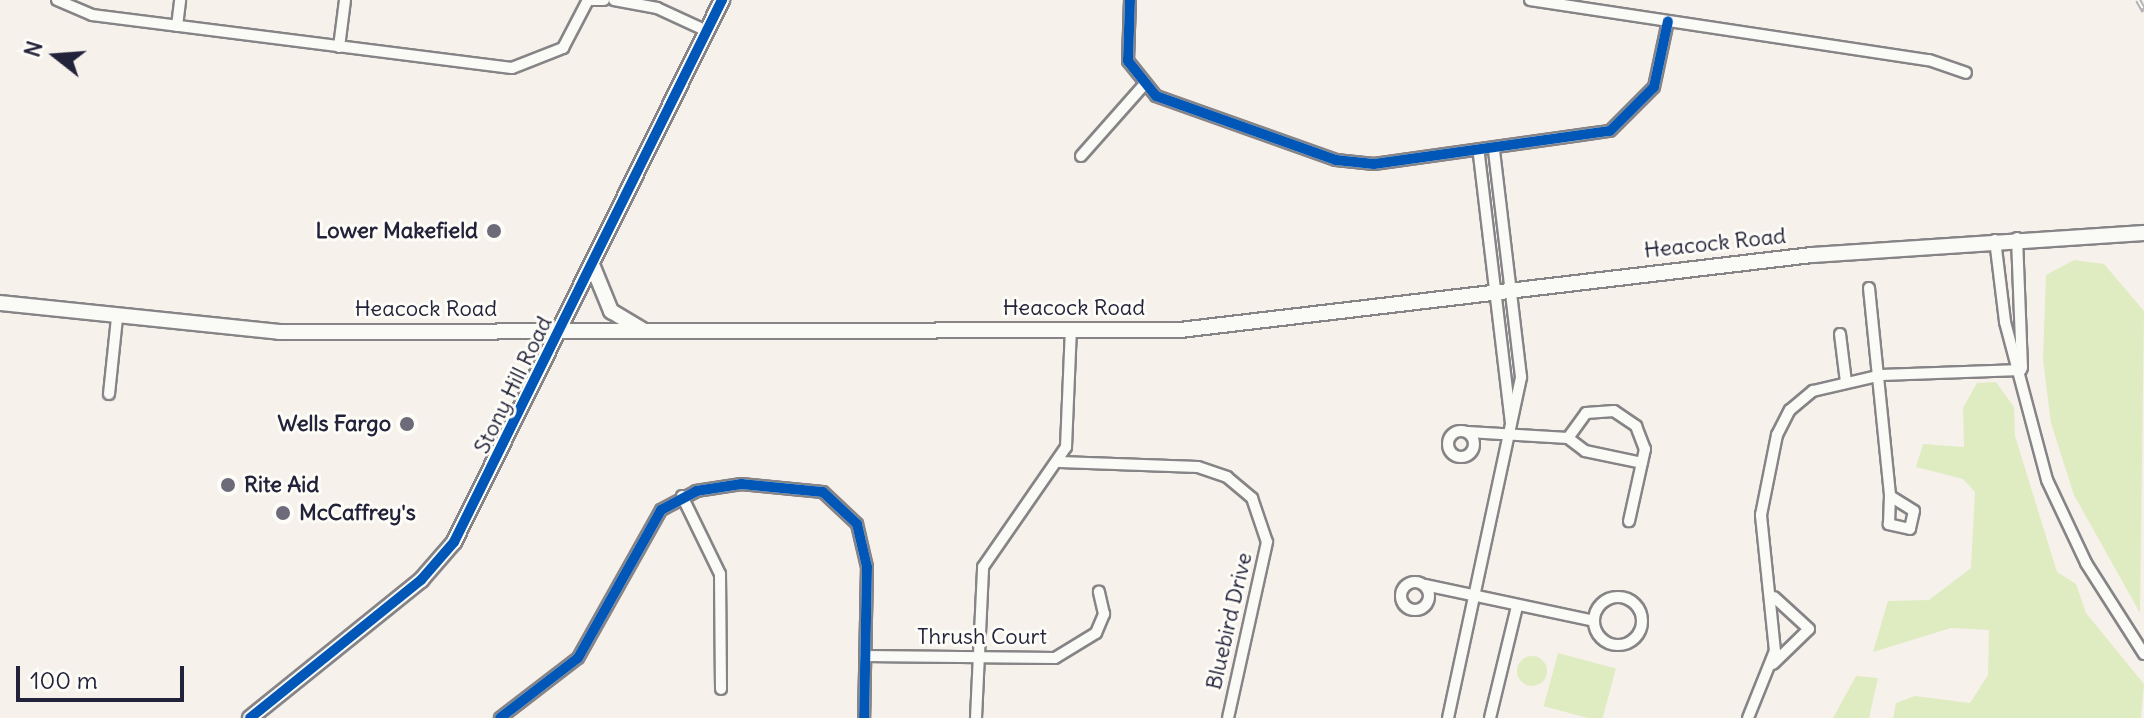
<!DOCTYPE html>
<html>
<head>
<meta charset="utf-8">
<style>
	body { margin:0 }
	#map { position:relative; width:2144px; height:718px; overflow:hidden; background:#f7f1ec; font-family:Delius,sans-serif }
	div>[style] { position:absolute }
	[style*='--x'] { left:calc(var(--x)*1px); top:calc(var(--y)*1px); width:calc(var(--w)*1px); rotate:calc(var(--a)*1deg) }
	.green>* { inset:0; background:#dfecc1; transform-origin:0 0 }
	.round { border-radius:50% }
	.roads { filter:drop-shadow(2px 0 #868486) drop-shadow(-2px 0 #868486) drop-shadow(0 2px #868486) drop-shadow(0 -2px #868486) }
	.street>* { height:10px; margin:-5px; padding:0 5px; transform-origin:5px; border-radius:5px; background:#fafaf7 }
	.street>.ring { margin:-5px; padding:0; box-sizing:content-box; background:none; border:10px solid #fafaf7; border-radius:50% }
	.secondary>* { height:14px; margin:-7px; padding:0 7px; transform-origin:7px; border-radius:7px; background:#fafaf7 }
	.rail>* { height:6px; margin-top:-3px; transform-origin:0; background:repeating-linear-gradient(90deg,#fdfcf7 0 9px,#b3b2b4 0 18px); box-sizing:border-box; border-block:2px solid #b3b2b4 }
	.cycleway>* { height:10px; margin:-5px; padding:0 5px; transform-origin:5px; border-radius:5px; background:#0057b8 }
	.dots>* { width:22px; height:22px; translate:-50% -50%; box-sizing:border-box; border:4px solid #fdfcf7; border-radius:50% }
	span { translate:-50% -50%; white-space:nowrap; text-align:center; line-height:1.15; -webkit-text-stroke:6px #fdfcf7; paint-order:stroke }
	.poi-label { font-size:22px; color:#22223b; font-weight:700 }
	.right { translate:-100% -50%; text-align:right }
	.left { translate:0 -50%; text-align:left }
	.street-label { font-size:22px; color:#22223b }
	.north { position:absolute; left:16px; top:16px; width:80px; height:80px; -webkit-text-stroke:6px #fdfcf7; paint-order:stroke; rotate:287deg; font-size:22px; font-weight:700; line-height:32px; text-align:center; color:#22223b }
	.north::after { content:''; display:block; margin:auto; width:28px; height:36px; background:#22223b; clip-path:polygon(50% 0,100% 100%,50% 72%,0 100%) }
	.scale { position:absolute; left:16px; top:666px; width:168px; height:36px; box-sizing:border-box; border:4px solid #22223b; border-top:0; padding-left:10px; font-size:24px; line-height:28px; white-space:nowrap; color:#22223b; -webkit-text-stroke:6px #fdfcf7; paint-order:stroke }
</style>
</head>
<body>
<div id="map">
	<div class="green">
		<i style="clip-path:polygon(2074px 260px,2104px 264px,2144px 311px,2140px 613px,2074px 495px,2051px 423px,2043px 360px,2046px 275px)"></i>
		<i style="clip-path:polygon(1996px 382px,2014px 407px,2015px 436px,2057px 572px,2076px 584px,2086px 613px,2144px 684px,2141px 718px,1893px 718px,1896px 703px,1915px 696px,1970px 703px,1988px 675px,1989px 630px,1951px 628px,1873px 652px,1888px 601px,1929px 600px,1971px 568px,1975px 492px,1963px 479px,1916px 467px,1923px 444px,1964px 447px,1963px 408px,1977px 383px)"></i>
		<i style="left:1558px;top:653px;width:60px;height:55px;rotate:15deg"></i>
		<i class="round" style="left:1517px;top:656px;width:30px;height:30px"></i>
		<i style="clip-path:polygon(1856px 676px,1878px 678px,1869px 718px,1833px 718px)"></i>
	</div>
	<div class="roads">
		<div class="street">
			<i style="--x:57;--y:0;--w:38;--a:23"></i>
			<i style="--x:92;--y:15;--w:423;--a:7.2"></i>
			<i style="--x:512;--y:68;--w:55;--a:-21.4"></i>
			<i style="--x:563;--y:48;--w:54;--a:-62.5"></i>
			<i style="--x:588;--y:0;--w:16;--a:0"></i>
			<i style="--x:614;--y:0;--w:44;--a:10.5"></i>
			<i style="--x:657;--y:8;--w:55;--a:24.7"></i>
			<i style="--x:1130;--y:0;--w:61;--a:91.9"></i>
			<i style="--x:1128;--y:61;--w:45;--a:51.3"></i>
			<i style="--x:1156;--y:96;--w:191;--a:19.6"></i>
			<i style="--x:1336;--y:160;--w:38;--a:6"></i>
			<i style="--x:1374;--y:164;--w:238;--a:-8"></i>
			<i style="--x:1610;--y:131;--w:62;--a:-45"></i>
			<i style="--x:1654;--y:87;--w:67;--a:-78"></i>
			<i style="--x:1530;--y:0;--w:403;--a:8.6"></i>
			<i style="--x:1929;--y:60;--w:39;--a:19"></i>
			<i style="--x:177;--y:26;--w:26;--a:-83"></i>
			<i style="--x:339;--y:47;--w:47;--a:-82.7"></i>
			<i style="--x:1479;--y:155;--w:270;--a:83.2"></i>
			<i style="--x:1081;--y:156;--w:94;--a:-48.5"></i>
			<i style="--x:2017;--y:238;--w:130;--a:87.8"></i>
			<i style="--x:1995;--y:240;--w:83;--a:83"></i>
			<i style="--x:2005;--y:322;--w:163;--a:75.1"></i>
			<i style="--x:2047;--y:480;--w:92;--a:64.8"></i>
			<i style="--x:2086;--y:563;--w:108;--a:57.5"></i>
			<i style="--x:1869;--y:288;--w:209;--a:84.2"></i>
			<i style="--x:1840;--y:334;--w:48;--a:82.9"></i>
			<i style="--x:109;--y:394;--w:76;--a:-84"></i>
			<i class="ring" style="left:1448px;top:431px;width:16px;height:16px"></i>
			<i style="--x:1468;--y:432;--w:100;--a:3.4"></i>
			<i style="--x:1568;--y:438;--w:21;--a:37"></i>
			<i style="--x:1585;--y:451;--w:58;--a:11.9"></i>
			<i style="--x:1568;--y:438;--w:31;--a:-54"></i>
			<i style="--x:1586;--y:413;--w:28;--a:-4"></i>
			<i style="--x:1614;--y:411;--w:27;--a:34"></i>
			<i style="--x:1636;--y:426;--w:25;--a:69"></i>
			<i style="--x:1645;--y:449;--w:74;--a:102.5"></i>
			<i style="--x:1060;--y:462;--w:138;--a:2.1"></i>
			<i style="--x:1198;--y:467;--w:31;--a:19"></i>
			<i style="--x:1227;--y:477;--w:33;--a:40"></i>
			<i style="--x:1252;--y:498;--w:46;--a:71.2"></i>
			<i style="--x:1267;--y:542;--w:180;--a:102.5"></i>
			<i style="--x:682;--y:496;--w:87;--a:64"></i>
			<i style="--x:720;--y:574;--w:115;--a:89.5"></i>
			<i style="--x:1890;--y:496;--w:28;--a:32"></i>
			<i style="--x:1914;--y:511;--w:18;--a:103"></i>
			<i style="--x:1910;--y:529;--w:22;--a:-167"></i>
			<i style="--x:1889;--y:524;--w:28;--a:-88"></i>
			<i class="ring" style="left:1401px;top:582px;width:18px;height:18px"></i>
			<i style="--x:1425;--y:585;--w:168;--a:12"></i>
			<i class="ring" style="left:1594px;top:597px;width:38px;height:38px"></i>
			<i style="--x:865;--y:656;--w:190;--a:0.6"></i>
			<i style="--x:1055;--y:658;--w:48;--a:-31.4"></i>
			<i style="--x:1096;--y:633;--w:21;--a:-67"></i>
			<i style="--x:1104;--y:614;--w:23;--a:-103"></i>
			<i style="--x:1773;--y:664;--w:50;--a:-44.2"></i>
			<i style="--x:1809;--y:629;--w:47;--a:-137.6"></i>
			<i style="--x:500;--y:718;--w:98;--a:-37.6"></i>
			<i style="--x:578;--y:658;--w:170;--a:-60.7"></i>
			<i style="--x:661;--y:510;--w:40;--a:-28"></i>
			<i style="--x:696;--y:491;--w:46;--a:-8.8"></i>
			<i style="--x:741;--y:484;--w:82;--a:5.6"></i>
			<i style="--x:823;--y:492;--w:47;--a:43.3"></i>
			<i style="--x:857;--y:524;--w:44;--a:76.9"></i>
			<i style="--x:867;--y:567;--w:151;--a:91.1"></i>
			<i style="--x:976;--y:718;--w:151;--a:-87.3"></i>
			<i style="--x:983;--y:567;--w:146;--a:-55.3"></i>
			<i style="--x:1066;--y:447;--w:117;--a:-87.6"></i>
			<i style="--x:1448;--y:718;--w:349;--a:-77.9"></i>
			<i style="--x:1521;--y:377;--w:227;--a:-96.8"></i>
			<i style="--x:1490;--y:718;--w:115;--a:-76.4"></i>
			<i style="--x:1748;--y:718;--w:72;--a:-68.1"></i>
			<i style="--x:1775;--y:651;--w:137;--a:-95.9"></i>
			<i style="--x:1761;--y:515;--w:82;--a:-78.7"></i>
			<i style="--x:1777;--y:435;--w:28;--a:-63"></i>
			<i style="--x:1790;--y:410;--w:30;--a:-40"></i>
			<i style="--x:1813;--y:391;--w:70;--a:-13.2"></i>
			<i style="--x:1881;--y:375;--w:140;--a:-2"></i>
		</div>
		<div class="secondary">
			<i style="--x:593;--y:267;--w:48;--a:67.8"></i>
			<i style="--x:611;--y:311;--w:39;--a:31"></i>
			<i style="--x:0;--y:303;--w:281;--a:5.9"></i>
			<i style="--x:279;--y:332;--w:901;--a:-0.13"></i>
			<i style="--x:1180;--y:330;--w:636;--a:-6.77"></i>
			<i style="--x:1812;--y:255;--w:333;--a:-3.8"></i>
			<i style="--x:250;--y:718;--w:220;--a:-38.9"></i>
			<i style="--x:421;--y:580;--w:50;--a:-49"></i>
			<i style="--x:454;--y:542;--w:605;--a:-63.69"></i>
		</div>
	</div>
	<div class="rail">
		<i style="--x:2138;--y:0;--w:13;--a:61"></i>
	</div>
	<div class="cycleway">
		<i style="--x:1130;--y:0;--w:61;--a:91.9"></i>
		<i style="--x:1128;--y:61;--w:45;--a:51.3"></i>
		<i style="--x:1156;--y:96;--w:191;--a:19.6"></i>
		<i style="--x:1336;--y:160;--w:38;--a:6"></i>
		<i style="--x:1374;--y:164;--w:238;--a:-8"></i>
		<i style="--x:1610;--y:131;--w:62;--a:-45"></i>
		<i style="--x:1654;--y:87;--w:67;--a:-78"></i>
		<i style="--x:250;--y:718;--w:220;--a:-38.9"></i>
		<i style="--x:421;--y:580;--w:50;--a:-49"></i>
		<i style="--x:454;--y:542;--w:605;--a:-63.69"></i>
		<i style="--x:500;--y:718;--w:98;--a:-37.6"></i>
		<i style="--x:578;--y:658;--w:170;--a:-60.7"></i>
		<i style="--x:661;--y:510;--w:40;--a:-28"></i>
		<i style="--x:696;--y:491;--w:46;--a:-8.8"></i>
		<i style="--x:741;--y:484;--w:82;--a:5.6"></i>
		<i style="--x:823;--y:492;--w:47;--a:43.3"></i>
		<i style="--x:857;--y:524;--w:44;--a:76.9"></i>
		<i style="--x:867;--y:567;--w:151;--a:91.1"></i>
	</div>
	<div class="dots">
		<i style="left:494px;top:231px;background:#6d6a79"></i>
		<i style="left:407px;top:424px;background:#6d6a79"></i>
		<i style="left:228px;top:485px;background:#6d6a79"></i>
		<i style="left:283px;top:513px;background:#6d6a79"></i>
	</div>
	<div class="poi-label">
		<span class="right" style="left:478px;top:231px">Lower Makefield</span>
		<span class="right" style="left:391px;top:424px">Wells Fargo</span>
		<span class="left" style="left:244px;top:485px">Rite Aid</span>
		<span class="left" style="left:299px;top:513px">McCaffrey's</span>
	</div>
	<div class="street-label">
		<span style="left:1715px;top:243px;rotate:-6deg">Heacock Road</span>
		<span style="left:1074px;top:308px">Heacock Road</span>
		<span style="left:426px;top:309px">Heacock Road</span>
		<span style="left:513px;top:385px;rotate:-64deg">Stony Hill Road</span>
		<span style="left:1229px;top:621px;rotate:-77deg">Bluebird Drive</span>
		<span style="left:982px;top:637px">Thrush Court</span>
	</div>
	<div class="north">N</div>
	<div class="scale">100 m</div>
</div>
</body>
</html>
